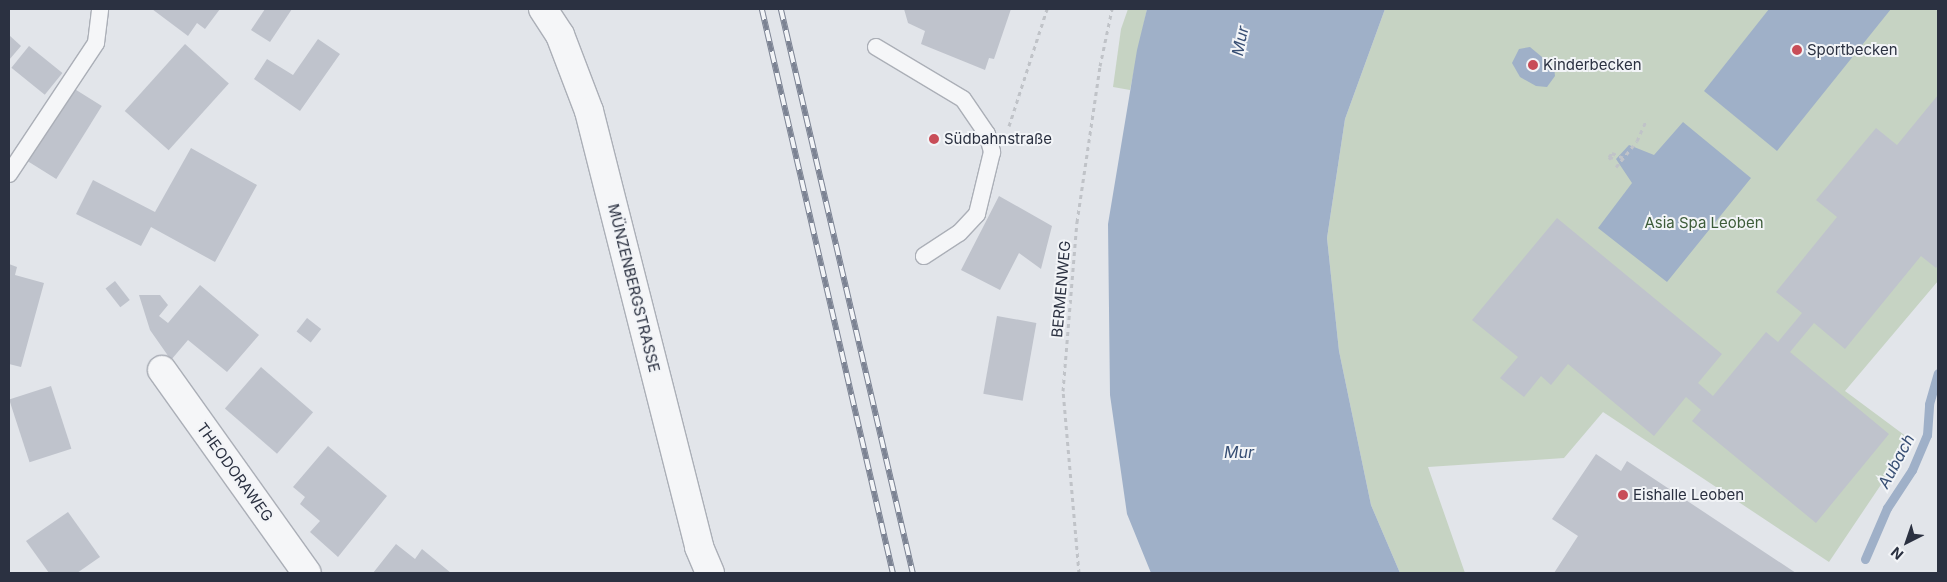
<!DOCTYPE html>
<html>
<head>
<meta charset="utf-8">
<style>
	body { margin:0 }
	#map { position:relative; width:1947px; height:582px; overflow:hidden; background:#e2e5ea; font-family:Inter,sans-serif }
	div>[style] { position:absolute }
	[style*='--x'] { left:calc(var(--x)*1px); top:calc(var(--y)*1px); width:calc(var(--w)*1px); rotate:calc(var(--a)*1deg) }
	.green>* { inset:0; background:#c6d3c3 }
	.water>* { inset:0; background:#9fb0c8 }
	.stream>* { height:9px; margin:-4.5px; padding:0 4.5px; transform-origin:4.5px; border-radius:4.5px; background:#9fb0c8 }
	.building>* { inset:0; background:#bfc3cc; transform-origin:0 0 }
	.path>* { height:3px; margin-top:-1.5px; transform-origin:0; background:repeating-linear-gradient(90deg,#c0c3c8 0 4px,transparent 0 8px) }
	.roads { filter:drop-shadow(1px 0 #abafb7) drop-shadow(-1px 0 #abafb7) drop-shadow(0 1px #abafb7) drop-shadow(0 -1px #abafb7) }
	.lane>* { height:16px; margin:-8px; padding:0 8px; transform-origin:8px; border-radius:8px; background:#f5f6f8 }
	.street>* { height:28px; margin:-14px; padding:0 14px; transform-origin:14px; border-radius:14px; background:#f5f6f8 }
	.rail>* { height:5.5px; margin-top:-2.75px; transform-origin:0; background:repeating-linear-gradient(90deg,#f2f4f7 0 11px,#7c8393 0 22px); box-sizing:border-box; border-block:1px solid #7c8393 }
	.path-bridge>* { height:3px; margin-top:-1.5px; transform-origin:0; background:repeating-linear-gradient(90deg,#c0c3c8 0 4px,transparent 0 8px) }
	.dots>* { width:14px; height:14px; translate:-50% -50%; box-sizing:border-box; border:2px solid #f2f4f7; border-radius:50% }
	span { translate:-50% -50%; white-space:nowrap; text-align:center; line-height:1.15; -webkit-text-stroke:4px #f2f4f7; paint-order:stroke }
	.poi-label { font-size:15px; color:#2b3141 }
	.left { translate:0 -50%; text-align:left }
	.park-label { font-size:15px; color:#3d5c39 }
	.street-label { font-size:15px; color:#2b3141 }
	.water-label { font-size:16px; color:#374e73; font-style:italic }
	.frame { position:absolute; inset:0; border:10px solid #2b3141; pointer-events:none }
	.north { position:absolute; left:1882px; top:517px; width:50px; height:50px; -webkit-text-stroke:4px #f2f4f7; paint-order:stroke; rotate:221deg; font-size:14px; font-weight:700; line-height:20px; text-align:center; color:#2b3141 }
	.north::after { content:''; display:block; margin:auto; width:18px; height:22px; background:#2b3141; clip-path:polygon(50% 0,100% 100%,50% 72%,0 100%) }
</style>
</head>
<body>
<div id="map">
	<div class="green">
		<i style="clip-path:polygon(1128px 9px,1147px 9px,1130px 90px,1113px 87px,1121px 29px)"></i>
		<i style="clip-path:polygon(1385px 9px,1938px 9px,1938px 281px,1845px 391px,1911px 440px,1829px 562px,1603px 412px,1564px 458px,1428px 467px,1465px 573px,1400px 573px,1371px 505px,1339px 351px,1327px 238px,1345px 119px)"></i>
	</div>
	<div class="water">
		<i style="clip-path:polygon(1147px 9px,1385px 9px,1345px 119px,1327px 238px,1339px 351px,1371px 505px,1400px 573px,1151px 573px,1127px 514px,1110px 395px,1108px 224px,1137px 50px)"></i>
		<i style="clip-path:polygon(1769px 9px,1891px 9px,1777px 151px,1704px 91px)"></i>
		<i style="clip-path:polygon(1530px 47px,1554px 67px,1555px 76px,1547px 87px,1536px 86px,1520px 77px,1512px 63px,1519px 49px)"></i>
		<i style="clip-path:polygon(1683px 122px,1751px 178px,1667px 282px,1598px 228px,1632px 183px,1616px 159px,1629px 145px,1654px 155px)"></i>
	</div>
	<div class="stream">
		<i style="--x:1865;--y:559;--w:56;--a:-66.7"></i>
		<i style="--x:1887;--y:508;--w:45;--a:-56.7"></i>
		<i style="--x:1912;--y:470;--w:38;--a:-67"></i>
		<i style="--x:1927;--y:435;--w:31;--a:-86"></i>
		<i style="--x:1929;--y:404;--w:32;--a:-74"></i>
	</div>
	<div class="building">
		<i style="clip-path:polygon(152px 9px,220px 9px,205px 29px,197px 23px,188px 36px)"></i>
		<i style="clip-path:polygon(265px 9px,292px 9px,270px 42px,251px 30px)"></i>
		<i style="clip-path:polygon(904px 9px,1011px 9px,994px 59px,989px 58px,985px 70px,921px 44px,925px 31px,908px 23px)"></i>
		<i style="clip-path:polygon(9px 35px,21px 46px,9px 60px)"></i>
		<i style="clip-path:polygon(318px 39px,340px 54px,300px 111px,254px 79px,267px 59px,293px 75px)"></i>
		<i style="left:185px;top:44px;width:59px;height:90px;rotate:42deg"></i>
		<i style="left:29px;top:46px;width:43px;height:28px;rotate:39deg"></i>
		<i style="left:73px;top:88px;width:34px;height:86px;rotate:32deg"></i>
		<i style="clip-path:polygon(1938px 95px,1938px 265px,1936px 268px,1921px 256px,1845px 349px,1814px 323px,1790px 352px,1889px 434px,1816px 523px,1692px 421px,1701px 410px,1686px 397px,1654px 436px,1568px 364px,1551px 385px,1541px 376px,1524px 397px,1500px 378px,1518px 357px,1472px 320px,1557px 218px,1722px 354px,1698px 383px,1713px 396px,1766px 332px,1778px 342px,1802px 313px,1776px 292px,1837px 217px,1816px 200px,1876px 128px,1897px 145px)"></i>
		<i style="clip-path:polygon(191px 148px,257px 185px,215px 262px,151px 227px,141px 246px,76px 214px,93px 180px,155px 212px)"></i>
		<i style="clip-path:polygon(999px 196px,1052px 226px,1041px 269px,1019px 253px,1000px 290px,961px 270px)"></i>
		<i style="clip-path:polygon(9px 264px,17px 267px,15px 275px,44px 283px,21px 367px,9px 364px)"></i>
		<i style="left:115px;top:281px;width:24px;height:12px;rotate:52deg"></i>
		<i style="clip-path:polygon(200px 285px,259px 335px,227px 372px,188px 340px,171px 360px,150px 330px,139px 295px,160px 295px,168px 305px,159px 316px,168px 323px)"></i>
		<i style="left:997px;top:316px;width:40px;height:79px;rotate:10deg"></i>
		<i style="left:307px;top:318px;width:18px;height:17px;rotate:38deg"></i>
		<i style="left:261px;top:367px;width:69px;height:55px;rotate:41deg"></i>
		<i style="left:51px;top:386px;width:66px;height:44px;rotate:72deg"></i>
		<i style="clip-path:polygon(328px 446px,387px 496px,338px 557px,310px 532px,320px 521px,300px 504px,305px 497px,293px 487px)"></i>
		<i style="clip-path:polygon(1596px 454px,1621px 471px,1627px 461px,1796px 573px,1554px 573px,1578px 536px,1552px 519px)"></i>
		<i style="clip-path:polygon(68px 512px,100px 557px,77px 573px,49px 573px,26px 541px)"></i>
		<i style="clip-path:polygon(396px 544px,415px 559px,422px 549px,451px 573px,373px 573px)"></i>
	</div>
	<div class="path">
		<i style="--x:1009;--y:126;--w:123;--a:-72"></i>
		<i style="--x:1612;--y:156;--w:3;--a:108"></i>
		<i style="--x:1611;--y:159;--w:3;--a:-135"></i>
		<i style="--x:1609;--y:157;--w:5;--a:-53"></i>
		<i style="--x:1612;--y:153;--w:13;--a:23"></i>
		<i style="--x:1616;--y:167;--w:33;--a:-51"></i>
		<i style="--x:1637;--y:141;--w:24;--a:-66"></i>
		<i style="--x:1079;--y:573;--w:183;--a:-95"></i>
		<i style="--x:1063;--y:391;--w:170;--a:-85.3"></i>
		<i style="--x:1077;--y:222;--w:158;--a:-81.6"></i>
		<i style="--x:1100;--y:66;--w:58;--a:-78.1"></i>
	</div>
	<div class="roads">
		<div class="lane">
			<i style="--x:876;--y:47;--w:101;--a:30.9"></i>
			<i style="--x:963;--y:99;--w:42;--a:55.6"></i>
			<i style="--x:987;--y:134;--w:19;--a:74"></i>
			<i style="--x:992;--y:152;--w:64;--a:103.6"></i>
			<i style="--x:977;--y:214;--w:26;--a:133"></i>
			<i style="--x:959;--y:233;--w:42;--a:146.7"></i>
			<i style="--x:9;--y:174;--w:157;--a:-56.4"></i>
			<i style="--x:96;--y:43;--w:34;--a:-83"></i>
		</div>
		<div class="street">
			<i style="--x:543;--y:9;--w:31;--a:57"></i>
			<i style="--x:560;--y:35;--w:81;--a:69.1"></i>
			<i style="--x:589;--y:111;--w:450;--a:75.8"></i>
			<i style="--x:699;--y:547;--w:28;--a:67"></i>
			<i style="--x:162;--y:370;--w:249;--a:54.5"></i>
		</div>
	</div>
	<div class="rail">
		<i style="--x:762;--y:9;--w:579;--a:76.92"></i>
		<i style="--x:781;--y:9;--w:579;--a:76.83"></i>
	</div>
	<div class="path-bridge">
		<i style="--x:1609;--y:159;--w:4;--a:-45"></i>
	</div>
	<div class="dots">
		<i style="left:1797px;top:50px;background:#c84d58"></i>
		<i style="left:1533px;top:65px;background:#c84d58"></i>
		<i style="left:934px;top:139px;background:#c84d58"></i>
		<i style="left:1623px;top:495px;background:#c84d58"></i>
	</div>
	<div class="poi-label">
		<span class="left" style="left:1807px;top:50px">Sportbecken</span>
		<span class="left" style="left:1543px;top:65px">Kinderbecken</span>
		<span class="left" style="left:944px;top:139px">Südbahnstraße</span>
		<span class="left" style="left:1633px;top:495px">Eishalle Leoben</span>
	</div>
	<div class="park-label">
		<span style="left:1704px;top:223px">Asia Spa Leoben</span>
	</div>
	<div class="street-label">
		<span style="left:634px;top:288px;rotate:76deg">MÜNZENBERGSTRASSE</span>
		<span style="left:1061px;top:289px;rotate:-85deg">BERMENWEG</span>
		<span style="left:235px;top:472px;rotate:54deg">THEODORAWEG</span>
	</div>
	<div class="water-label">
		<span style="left:1240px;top:41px;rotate:-79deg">Mur</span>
		<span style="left:1239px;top:452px">Mur</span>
		<span style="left:1896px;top:461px;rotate:-62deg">Aubach</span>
	</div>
	<div class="frame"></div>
	<div class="north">N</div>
</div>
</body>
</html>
